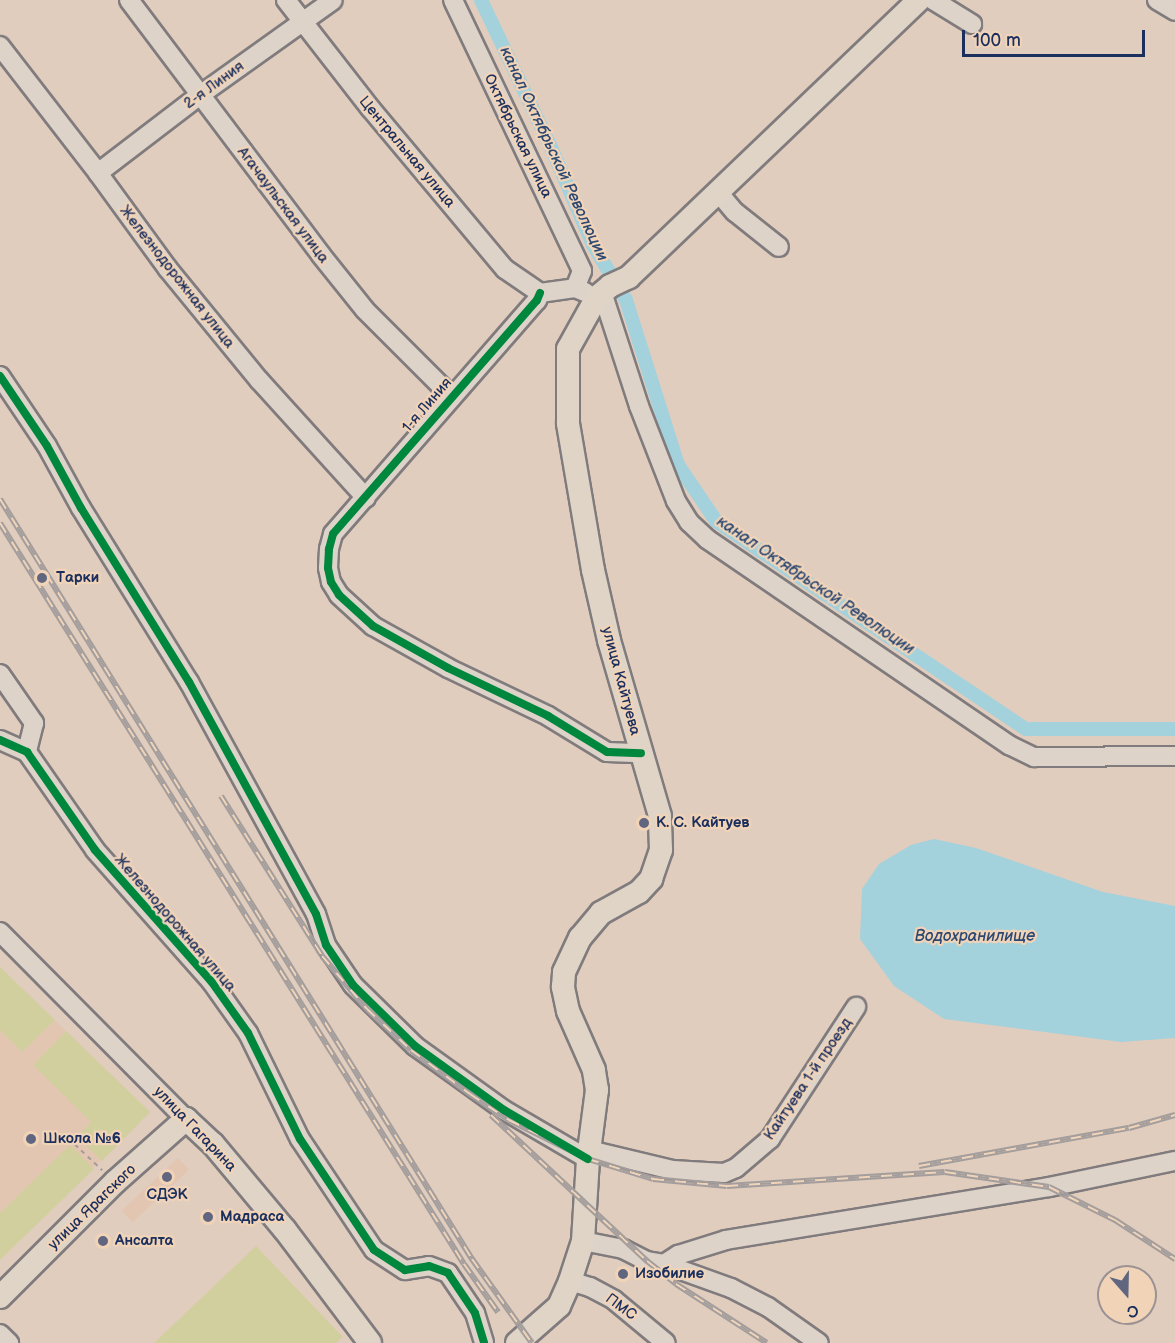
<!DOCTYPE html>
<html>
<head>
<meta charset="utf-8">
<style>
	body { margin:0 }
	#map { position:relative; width:1175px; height:1343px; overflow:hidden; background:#e1cdbe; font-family:"Balsamiq Sans",sans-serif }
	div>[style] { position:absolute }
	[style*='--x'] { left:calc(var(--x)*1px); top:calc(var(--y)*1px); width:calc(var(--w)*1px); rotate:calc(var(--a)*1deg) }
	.built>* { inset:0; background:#e3c6b1; transform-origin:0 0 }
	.green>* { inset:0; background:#d2cf9e }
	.water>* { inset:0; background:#a3d1dc }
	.canal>* { height:14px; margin:-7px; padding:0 7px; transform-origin:7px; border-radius:7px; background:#a3d1dc }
	.path>* { height:2px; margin-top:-1px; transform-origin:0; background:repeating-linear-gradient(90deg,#a39d9c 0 4.5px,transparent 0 9px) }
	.roads { filter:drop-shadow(2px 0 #807b7d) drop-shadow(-2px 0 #807b7d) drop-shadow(0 2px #807b7d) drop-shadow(0 -2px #807b7d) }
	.minor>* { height:18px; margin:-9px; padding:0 9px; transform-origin:9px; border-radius:9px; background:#ded3c9 }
	.major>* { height:22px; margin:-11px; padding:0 11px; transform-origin:11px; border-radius:11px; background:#dfd4c6 }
	.rail>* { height:6px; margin-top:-3px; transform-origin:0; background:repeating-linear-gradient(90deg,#f1d4b8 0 11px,#a39d9c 0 22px); box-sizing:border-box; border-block:2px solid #a39d9c }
	.cycleway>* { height:8px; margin:-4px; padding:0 4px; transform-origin:4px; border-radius:4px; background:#00873e }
	.dots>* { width:16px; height:16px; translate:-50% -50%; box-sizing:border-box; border:3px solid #f1d4b8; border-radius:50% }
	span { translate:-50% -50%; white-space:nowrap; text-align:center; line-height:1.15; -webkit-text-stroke:4.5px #f1d4b8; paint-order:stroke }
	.street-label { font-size:15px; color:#1b2f5e }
	.poi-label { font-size:15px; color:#1b2f5e; font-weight:700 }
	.left { translate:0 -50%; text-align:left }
	.water-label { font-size:16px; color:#2b4873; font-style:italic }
	.north { position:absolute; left:1097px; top:1265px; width:60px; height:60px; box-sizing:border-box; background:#f1d4b8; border:2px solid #9b9294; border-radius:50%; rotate:160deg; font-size:16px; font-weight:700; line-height:24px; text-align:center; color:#1b2f5e }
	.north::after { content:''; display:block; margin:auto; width:21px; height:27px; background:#606680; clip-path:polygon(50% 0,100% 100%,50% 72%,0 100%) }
	.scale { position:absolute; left:962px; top:30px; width:183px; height:27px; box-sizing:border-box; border:3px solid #1b2f5e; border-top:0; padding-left:8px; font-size:18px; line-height:21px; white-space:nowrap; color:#1b2f5e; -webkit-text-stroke:4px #f1d4b8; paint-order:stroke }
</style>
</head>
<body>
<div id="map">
	<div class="built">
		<i style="clip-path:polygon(0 967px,150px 1112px,0 1260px)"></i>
		<i style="left:178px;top:1158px;width:16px;height:77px;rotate:47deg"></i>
	</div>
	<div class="green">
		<i style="clip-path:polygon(0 967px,55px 1020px,22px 1052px,0 1030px)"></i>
		<i style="clip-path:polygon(66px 1031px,150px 1112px,102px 1161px,77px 1137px,91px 1122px,33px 1065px)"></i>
		<i style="clip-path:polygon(70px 1145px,94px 1169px,0 1260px,0 1213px)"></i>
		<i style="clip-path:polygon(256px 1246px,343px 1337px,336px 1343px,154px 1343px)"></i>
	</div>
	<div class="water">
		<i style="clip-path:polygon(934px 839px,976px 848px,1103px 892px,1175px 906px,1175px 1038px,1121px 1042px,944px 1019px,894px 986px,860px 939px,862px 889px,879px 864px,911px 845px)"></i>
	</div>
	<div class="canal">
		<i style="--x:481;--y:0;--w:161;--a:64.6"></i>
		<i style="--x:550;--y:145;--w:109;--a:66.7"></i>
		<i style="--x:593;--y:245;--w:64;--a:59"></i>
		<i style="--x:626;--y:300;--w:173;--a:72.5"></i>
		<i style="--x:678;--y:465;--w:68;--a:55.8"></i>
		<i style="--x:716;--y:521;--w:373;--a:33.9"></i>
		<i style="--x:1026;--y:729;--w:149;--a:0"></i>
	</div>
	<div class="path">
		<i style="--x:68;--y:1138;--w:47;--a:43.3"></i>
	</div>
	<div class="roads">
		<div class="minor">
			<i style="--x:129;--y:0;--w:319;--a:53"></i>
			<i style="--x:321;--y:255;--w:70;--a:51.3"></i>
			<i style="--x:365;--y:310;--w:123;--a:45"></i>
			<i style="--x:286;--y:0;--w:138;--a:52.1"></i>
			<i style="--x:371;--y:109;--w:209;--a:50.1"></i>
			<i style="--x:505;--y:269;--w:42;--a:34.4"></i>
			<i style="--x:453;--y:0;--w:300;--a:64.5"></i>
			<i style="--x:582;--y:271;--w:18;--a:112"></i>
			<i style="--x:933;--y:0;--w:46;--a:31.6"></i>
			<i style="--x:1157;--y:0;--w:21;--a:31"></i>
			<i style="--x:0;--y:46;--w:160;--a:52.3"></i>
			<i style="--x:98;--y:173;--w:119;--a:53.9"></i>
			<i style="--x:168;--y:269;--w:144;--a:50.7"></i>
			<i style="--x:259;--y:380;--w:159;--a:47.8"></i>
			<i style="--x:98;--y:173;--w:128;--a:-37.4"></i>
			<i style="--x:200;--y:95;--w:163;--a:-35.5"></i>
			<i style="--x:718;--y:192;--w:26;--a:50"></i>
			<i style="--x:735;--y:212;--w:56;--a:38.5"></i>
			<i style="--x:602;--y:292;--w:120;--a:72"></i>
			<i style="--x:639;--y:406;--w:102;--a:68.7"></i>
			<i style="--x:676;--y:501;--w:25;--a:58"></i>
			<i style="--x:689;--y:522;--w:25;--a:43"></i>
			<i style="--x:707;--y:539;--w:366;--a:34.3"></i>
			<i style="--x:1009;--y:745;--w:28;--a:26"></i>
			<i style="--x:1034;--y:757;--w:141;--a:-0.4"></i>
			<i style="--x:540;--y:293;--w:8;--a:113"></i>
			<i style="--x:537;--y:300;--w:310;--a:131.1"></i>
			<i style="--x:333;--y:534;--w:16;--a:105"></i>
			<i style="--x:329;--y:549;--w:19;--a:93"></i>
			<i style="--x:328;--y:568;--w:14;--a:78"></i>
			<i style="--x:331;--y:582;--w:15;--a:58"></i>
			<i style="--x:339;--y:595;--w:46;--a:42.4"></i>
			<i style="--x:373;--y:626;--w:86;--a:29.2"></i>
			<i style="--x:448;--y:668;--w:111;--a:25.6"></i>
			<i style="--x:548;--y:716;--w:69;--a:31.4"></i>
			<i style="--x:607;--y:752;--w:34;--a:2"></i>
			<i style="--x:540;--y:293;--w:35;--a:-8"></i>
			<i style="--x:575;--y:288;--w:11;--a:22"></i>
			<i style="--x:0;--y:376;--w:84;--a:56.1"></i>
			<i style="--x:47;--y:446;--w:71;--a:61.3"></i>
			<i style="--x:81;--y:508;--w:205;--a:58.2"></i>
			<i style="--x:189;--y:682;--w:264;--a:61.3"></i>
			<i style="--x:316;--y:914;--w:33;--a:72"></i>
			<i style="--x:326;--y:945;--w:48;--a:56"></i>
			<i style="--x:353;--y:985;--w:87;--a:44.5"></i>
			<i style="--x:415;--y:1046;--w:110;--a:35.7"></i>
			<i style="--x:504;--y:1110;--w:97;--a:30.3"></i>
			<i style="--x:0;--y:674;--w:60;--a:55.2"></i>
			<i style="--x:34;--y:723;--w:30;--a:104"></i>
			<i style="--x:0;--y:740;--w:30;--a:24"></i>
			<i style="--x:27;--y:752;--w:119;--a:55.2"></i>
			<i style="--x:95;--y:850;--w:175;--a:48.5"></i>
			<i style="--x:211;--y:981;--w:64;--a:54.6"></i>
			<i style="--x:248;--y:1033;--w:118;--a:63.9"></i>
			<i style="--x:300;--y:1139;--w:133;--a:56.3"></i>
			<i style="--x:374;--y:1250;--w:37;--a:33"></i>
			<i style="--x:405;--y:1270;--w:24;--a:-9"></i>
			<i style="--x:429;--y:1266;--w:20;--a:20"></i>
			<i style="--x:448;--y:1273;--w:48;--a:56"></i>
			<i style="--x:475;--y:1313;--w:31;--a:73"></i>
			<i style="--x:0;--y:932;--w:264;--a:45.2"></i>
			<i style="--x:589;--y:1150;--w:86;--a:13.4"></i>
			<i style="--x:673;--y:1170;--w:51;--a:3.4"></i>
			<i style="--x:724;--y:1173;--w:13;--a:-23"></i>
			<i style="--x:736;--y:1168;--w:45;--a:-40.5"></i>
			<i style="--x:770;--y:1139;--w:158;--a:-56.9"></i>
			<i style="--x:583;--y:1241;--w:41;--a:11.3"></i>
			<i style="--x:623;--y:1249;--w:27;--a:27"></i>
			<i style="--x:647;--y:1261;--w:17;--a:10"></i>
			<i style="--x:664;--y:1264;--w:17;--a:-33"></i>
			<i style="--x:678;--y:1255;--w:50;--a:-17.4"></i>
			<i style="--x:726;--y:1240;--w:327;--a:-9.3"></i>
			<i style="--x:1049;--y:1187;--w:129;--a:-11.7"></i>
			<i style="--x:664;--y:1264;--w:71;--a:19.7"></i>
			<i style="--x:731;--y:1288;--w:42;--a:27.2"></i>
			<i style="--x:768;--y:1307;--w:62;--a:35.2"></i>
			<i style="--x:570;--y:1281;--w:21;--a:17"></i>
			<i style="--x:590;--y:1287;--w:27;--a:28"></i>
			<i style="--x:614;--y:1300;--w:67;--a:39.6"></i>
			<i style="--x:0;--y:1334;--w:13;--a:45"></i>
		</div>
		<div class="major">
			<i style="--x:0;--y:1297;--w:163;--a:-45"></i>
			<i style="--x:115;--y:1182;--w:95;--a:-41.6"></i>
			<i style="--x:186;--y:1119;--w:37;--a:43"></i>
			<i style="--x:213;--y:1144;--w:112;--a:50.1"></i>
			<i style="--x:285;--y:1230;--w:141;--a:53"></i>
			<i style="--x:517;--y:1343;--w:56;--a:-41.4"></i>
			<i style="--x:559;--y:1306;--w:27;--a:-66"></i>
			<i style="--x:570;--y:1281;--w:42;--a:-72"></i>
			<i style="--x:583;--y:1241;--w:82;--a:-86.5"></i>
			<i style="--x:588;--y:1159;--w:70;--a:-82.6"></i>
			<i style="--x:597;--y:1090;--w:20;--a:-99"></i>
			<i style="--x:594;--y:1070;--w:64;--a:-113.8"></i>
			<i style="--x:568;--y:1011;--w:25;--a:-102"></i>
			<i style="--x:563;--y:987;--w:15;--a:-86"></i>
			<i style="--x:564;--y:972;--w:38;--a:-65"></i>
			<i style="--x:580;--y:938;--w:33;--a:-50"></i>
			<i style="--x:601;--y:913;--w:43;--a:-28.9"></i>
			<i style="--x:639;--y:892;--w:18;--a:-47"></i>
			<i style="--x:651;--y:879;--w:31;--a:-71"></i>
			<i style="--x:661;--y:850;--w:34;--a:-92"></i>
			<i style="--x:660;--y:816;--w:183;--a:-106.2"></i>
			<i style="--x:609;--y:640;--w:72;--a:-102.9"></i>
			<i style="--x:593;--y:570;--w:149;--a:-99.7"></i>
			<i style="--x:568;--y:423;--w:74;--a:-90"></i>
			<i style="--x:568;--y:349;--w:60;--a:-60.9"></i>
			<i style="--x:597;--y:297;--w:17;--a:-40"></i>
			<i style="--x:610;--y:286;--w:21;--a:-25"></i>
			<i style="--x:629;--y:277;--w:401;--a:-43.7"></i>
		</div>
	</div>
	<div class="rail">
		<i style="--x:0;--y:499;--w:895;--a:58.16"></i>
		<i style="--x:472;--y:1259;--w:103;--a:54.5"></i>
		<i style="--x:0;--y:523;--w:874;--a:57.95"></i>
		<i style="--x:464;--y:1264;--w:59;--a:54.7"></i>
		<i style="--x:221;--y:796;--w:189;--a:57.7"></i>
		<i style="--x:322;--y:956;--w:70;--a:49.7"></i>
		<i style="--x:367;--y:1009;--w:60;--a:43"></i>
		<i style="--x:411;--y:1050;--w:74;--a:36.7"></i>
		<i style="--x:470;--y:1094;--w:47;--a:33.7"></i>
		<i style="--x:509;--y:1120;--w:88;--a:26.3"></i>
		<i style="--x:588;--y:1159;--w:68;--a:17.1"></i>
		<i style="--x:653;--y:1179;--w:74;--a:5.4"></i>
		<i style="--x:727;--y:1186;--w:218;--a:-3.7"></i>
		<i style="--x:945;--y:1172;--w:105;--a:8.2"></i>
		<i style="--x:1049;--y:1187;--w:74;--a:26.6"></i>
		<i style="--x:1115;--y:1220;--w:72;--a:33"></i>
		<i style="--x:491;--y:1115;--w:214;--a:43.1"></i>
		<i style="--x:647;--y:1261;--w:37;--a:38"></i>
		<i style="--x:676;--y:1284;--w:108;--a:33"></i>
		<i style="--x:919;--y:1166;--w:213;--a:-10.3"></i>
		<i style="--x:1129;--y:1128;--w:48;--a:-15.8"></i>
	</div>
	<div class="cycleway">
		<i style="--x:540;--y:293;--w:8;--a:113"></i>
		<i style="--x:537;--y:300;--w:310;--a:131.1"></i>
		<i style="--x:333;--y:534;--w:16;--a:105"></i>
		<i style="--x:329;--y:549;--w:19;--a:93"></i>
		<i style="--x:328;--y:568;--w:14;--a:78"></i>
		<i style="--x:331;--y:582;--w:15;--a:58"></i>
		<i style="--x:339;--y:595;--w:46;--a:42.4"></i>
		<i style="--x:373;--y:626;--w:86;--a:29.2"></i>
		<i style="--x:448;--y:668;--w:111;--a:25.6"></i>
		<i style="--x:548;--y:716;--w:69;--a:31.4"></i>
		<i style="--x:607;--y:752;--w:34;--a:2"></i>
		<i style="--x:0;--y:376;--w:84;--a:56.1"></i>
		<i style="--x:47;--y:446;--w:71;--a:61.3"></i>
		<i style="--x:81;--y:508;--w:205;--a:58.2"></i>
		<i style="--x:189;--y:682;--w:264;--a:61.3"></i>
		<i style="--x:316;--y:914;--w:33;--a:72"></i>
		<i style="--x:326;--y:945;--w:48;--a:56"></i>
		<i style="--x:353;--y:985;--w:87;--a:44.5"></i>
		<i style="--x:415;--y:1046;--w:110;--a:35.7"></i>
		<i style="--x:504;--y:1110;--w:97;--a:30.3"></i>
		<i style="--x:0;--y:740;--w:30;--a:24"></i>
		<i style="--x:27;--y:752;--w:119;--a:55.2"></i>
		<i style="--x:95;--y:850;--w:175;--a:48.5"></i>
		<i style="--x:211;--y:981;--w:64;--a:54.6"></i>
		<i style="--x:248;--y:1033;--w:118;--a:63.9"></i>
		<i style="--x:300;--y:1139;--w:133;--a:56.3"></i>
		<i style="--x:374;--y:1250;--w:37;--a:33"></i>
		<i style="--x:405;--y:1270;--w:24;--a:-9"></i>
		<i style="--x:429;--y:1266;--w:20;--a:20"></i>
		<i style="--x:448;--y:1273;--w:48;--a:56"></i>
		<i style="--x:475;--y:1313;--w:31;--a:73"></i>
	</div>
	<div class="dots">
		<i style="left:42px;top:578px;background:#606680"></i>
		<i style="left:644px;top:823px;background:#606680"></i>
		<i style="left:31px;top:1139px;background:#606680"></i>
		<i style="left:167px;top:1177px;background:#606680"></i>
		<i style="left:208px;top:1217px;background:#606680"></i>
		<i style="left:103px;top:1241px;background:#606680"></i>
		<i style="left:623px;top:1274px;background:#606680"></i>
	</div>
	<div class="street-label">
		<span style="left:214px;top:85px;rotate:-36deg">2-я Линия</span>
		<span style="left:518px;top:136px;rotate:64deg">Октябрьская улица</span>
		<span style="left:407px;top:152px;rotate:50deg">Центральная улица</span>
		<span style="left:283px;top:205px;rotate:53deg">Агачаульская улица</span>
		<span style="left:177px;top:277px;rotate:52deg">Железнодорожная улица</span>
		<span style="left:427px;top:405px;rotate:-49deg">1-я Линия</span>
		<span style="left:621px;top:681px;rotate:75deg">улица Кайтуева</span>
		<span style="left:175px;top:923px;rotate:49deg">Железнодорожная улица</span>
		<span style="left:808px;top:1079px;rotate:-56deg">Кайтуева 1-й проезд</span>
		<span style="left:195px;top:1129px;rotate:46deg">улица Гагарина</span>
		<span style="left:92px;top:1207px;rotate:-44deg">улица Ярагского</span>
		<span style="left:621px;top:1307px;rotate:36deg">ПМС</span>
	</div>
	<div class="poi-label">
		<span class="left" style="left:56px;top:578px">Тарки</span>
		<span class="left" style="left:656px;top:823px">К. С. Кайтуев</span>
		<span class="left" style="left:43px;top:1139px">Школа №6</span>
		<span style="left:167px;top:1195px">СДЭК</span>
		<span class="left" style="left:220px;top:1217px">Мадраса</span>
		<span class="left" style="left:115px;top:1241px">Ансалта</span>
		<span class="left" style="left:635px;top:1274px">Изобилие</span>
	</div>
	<div class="water-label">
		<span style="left:553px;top:154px;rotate:65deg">канал Октябрьской Революции</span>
		<span style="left:815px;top:586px;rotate:34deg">канал Октябрьской Революции</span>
		<span style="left:975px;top:937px">Водохранилище</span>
	</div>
	<div class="north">С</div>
	<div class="scale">100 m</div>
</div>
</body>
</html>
